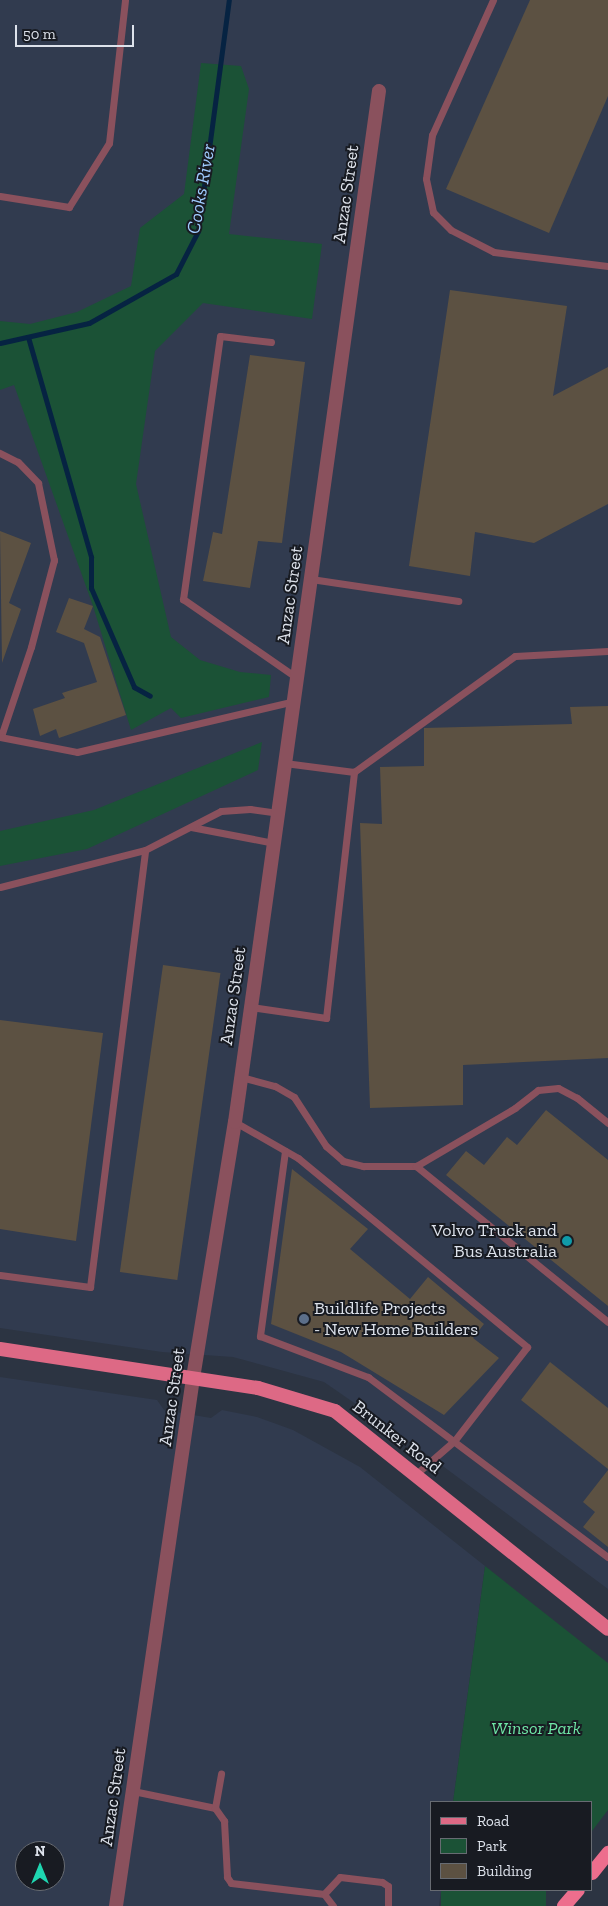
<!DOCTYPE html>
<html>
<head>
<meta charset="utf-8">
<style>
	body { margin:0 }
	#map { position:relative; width:608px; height:1906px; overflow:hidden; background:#2c3442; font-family:"Zilla Slab",serif }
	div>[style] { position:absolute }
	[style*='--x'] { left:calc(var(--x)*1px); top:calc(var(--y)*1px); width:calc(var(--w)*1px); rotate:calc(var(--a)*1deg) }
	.built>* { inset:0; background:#313b4f }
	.green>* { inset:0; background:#1b5236; transform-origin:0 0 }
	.stream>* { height:5px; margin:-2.5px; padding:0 2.5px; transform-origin:2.5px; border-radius:2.5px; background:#062342 }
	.building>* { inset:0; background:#5c5142; transform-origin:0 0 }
	.service>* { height:7px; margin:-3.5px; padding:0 3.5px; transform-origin:3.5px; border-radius:3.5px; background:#8a515d }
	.minor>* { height:14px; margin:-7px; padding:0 7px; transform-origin:7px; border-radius:7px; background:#8a515d }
	.tertiary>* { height:14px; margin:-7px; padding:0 7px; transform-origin:7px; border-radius:7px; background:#8a515d }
	.primary>* { height:14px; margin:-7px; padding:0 7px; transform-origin:7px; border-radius:7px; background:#dd6985 }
	.trunk>* { height:14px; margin:-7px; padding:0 7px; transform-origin:7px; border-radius:7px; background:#ed6e8d }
	.dots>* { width:14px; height:14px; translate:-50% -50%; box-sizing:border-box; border:2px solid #181b22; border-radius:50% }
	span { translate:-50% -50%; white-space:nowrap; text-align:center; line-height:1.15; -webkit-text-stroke:4px #181b22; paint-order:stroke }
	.street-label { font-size:18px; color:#dde2eb }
	.poi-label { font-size:18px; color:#dde2eb }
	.right { translate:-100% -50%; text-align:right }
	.left { translate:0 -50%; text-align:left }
	.park-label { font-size:18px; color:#6fe7a7; font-style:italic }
	.water-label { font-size:19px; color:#a0ccff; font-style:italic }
	.legend { position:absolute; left:430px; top:1801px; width:162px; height:90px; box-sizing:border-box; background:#181b22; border:1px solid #676b72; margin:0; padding:6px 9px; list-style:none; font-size:15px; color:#dde2eb }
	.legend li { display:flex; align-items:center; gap:10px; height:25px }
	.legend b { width:25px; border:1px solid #676b72 }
	.north { position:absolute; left:15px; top:1841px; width:50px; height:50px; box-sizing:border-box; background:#181b22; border:1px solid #676b72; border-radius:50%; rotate:0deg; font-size:14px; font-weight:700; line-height:20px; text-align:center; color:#dde2eb }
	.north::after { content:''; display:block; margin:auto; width:18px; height:22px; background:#1ed5b0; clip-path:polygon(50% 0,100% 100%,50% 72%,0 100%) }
	.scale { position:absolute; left:15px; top:25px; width:119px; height:22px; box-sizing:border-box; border:2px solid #dde2eb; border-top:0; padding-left:6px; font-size:15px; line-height:18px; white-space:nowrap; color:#dde2eb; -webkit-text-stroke:4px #181b22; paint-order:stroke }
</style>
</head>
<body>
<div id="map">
	<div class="built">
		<i style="clip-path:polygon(0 0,608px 0,608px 1589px,405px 1438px,324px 1382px,233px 1357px,162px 1352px,0 1328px)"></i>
		<i style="clip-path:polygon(evenodd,0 1377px,157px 1400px,164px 1410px,211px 1418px,222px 1410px,257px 1417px,293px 1430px,360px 1467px,485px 1566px,453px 1802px,432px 1802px,432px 1890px,441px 1890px,439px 1906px,0 1906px,0 1377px,25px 1851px,55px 1851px,55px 1881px,25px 1881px,25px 1851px)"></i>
	</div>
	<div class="green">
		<i style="clip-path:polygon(201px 63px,241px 66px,249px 89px,229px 234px,322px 244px,312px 319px,203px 303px,155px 351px,136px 484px,171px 637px,200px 660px,240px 672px,271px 675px,269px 697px,181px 718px,171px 708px,131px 730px,93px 606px,14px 385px,0 390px,0 321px,30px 324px,77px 312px,131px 286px,140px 228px,184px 194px)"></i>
		<i style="clip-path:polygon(262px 742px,258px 770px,87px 849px,0 866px,0 831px,94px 810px)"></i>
		<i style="clip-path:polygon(485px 1566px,608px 1663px,608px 1810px,592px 1831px,592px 1802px,453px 1802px)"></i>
		<i style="left:441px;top:1890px;width:105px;height:16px"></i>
	</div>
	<div class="stream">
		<i style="--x:28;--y:337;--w:229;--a:74"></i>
		<i style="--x:91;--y:557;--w:31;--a:90"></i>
		<i style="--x:91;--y:588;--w:108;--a:66.5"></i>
		<i style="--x:134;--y:687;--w:18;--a:29"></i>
		<i style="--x:0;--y:343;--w:91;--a:-12.7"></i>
		<i style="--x:89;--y:323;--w:100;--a:-29.4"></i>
		<i style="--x:176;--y:274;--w:48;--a:-62.9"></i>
		<i style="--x:198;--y:231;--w:233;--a:-82.4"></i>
	</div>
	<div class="building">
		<i style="clip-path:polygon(530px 0,608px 0,608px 96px,549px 233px,446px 189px)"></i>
		<i style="clip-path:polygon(450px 290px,567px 306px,553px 396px,608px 367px,608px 504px,534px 543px,475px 532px,470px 576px,409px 566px)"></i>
		<i style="clip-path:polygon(250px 355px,305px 362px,282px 543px,258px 541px,250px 588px,203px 581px,213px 532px,222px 534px)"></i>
		<i style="clip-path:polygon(0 531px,31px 543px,9px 603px,21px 609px,2px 663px)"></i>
		<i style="clip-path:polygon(69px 598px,93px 606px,84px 629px,100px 637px,126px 715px,59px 738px,56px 729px,40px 736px,33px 709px,65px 698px,62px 693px,97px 682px,84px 643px,56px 632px)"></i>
		<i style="clip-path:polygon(608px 706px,608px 1058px,463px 1065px,463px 1105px,370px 1108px,360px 823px,382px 824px,380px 767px,424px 766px,424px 728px,572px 724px,570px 707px)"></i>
		<i style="left:163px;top:965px;width:58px;height:310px;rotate:8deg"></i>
		<i style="clip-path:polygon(0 1020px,103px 1033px,76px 1241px,0 1229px)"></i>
		<i style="clip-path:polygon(546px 1110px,608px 1160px,608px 1306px,446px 1175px,466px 1151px,484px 1165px,507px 1137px,517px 1145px)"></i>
		<i style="clip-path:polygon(292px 1169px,368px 1229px,350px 1249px,410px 1299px,428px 1277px,484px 1324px,473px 1338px,499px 1358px,444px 1415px,341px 1352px,271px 1324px)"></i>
		<i style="clip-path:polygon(550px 1362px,608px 1408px,608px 1469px,521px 1400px)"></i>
		<i style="clip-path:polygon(608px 1470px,608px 1547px,583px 1527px,595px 1512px,583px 1502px)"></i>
	</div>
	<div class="service">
		<i style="--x:493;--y:0;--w:148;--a:114.3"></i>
		<i style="--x:432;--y:135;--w:44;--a:97.8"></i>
		<i style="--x:426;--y:179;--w:34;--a:78"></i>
		<i style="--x:433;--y:212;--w:25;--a:45"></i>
		<i style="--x:451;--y:230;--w:48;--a:27.1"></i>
		<i style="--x:494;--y:252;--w:115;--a:7"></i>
		<i style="--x:0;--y:196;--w:70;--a:9.1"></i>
		<i style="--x:69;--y:207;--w:75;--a:-58"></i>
		<i style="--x:109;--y:143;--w:144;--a:-83.6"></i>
		<i style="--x:271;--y:342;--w:51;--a:-173.3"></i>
		<i style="--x:220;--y:336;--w:266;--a:98"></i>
		<i style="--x:183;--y:599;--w:139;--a:34.7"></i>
		<i style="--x:0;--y:453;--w:20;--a:27"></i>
		<i style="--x:18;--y:462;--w:29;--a:46"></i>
		<i style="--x:38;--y:483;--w:79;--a:78.3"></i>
		<i style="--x:54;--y:560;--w:90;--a:104.8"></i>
		<i style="--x:31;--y:647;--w:94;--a:108.6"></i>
		<i style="--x:311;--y:579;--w:149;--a:8.5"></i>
		<i style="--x:0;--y:737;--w:78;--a:11"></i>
		<i style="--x:77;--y:752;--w:223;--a:-13.2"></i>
		<i style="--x:354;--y:772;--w:198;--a:-35.8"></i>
		<i style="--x:515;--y:656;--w:93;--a:-3.1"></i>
		<i style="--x:191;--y:827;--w:85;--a:10.9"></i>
		<i style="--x:0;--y:887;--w:150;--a:-14.3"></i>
		<i style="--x:145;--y:850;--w:85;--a:-27.2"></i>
		<i style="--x:221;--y:811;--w:29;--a:-4"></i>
		<i style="--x:250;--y:809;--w:28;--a:8"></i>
		<i style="--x:251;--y:1007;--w:76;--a:8.3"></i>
		<i style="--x:326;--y:1018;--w:248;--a:-83.5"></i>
		<i style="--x:354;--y:772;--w:70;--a:-172.6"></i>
		<i style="--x:241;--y:1077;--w:35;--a:15"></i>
		<i style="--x:275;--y:1086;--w:22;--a:30"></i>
		<i style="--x:294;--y:1097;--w:59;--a:56.9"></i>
		<i style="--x:326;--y:1146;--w:23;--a:41"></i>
		<i style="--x:343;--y:1161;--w:21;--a:14"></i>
		<i style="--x:363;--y:1166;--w:53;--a:0"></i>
		<i style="--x:235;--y:1122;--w:73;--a:29.7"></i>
		<i style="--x:298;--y:1158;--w:297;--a:39.5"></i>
		<i style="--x:527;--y:1347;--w:119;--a:127.8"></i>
		<i style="--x:454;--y:1441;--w:52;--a:138.9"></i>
		<i style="--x:608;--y:1123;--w:40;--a:-141"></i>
		<i style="--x:577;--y:1098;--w:21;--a:-152"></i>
		<i style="--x:558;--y:1088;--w:20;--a:174"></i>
		<i style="--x:538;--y:1090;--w:29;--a:142"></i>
		<i style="--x:515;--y:1108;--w:115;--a:149.6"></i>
		<i style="--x:416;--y:1166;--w:247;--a:39.1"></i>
		<i style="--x:285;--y:1151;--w:187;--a:97.7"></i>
		<i style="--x:260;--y:1336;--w:116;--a:20.8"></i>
		<i style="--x:368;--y:1377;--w:300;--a:36.9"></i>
		<i style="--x:0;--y:1275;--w:91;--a:7.6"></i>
		<i style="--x:90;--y:1287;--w:440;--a:-82.8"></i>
		<i style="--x:133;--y:1791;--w:84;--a:11.7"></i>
		<i style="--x:215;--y:1808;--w:16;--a:55"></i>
		<i style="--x:224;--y:1821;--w:56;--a:86.9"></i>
		<i style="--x:227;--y:1877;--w:7;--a:56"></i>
		<i style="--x:231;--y:1883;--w:94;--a:6.7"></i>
		<i style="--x:324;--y:1894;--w:15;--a:53"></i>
		<i style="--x:215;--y:1808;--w:35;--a:-80"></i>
		<i style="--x:324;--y:1894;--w:23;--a:-47"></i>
		<i style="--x:340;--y:1877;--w:42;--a:6.8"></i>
		<i style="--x:382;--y:1882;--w:7;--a:34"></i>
		<i style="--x:388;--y:1886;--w:20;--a:90"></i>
	</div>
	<div class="minor">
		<i style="--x:193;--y:1378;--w:259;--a:-80.7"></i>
		<i style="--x:235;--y:1122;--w:1041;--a:-82.05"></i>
	</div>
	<div class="tertiary">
		<i style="--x:116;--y:1906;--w:534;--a:-81.7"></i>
	</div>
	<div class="primary">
		<i style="--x:0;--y:1349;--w:261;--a:8.6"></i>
		<i style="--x:258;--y:1388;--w:80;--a:16.6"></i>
		<i style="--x:335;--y:1411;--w:349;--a:38.6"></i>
	</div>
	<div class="trunk">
		<i style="--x:592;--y:1873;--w:26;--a:-51"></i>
		<i style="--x:564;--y:1906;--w:21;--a:-49"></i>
	</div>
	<div class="dots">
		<i style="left:567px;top:1241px;background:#0f9aa8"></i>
		<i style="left:304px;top:1319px;background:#5c6f8a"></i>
	</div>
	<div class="street-label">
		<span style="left:346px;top:194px;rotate:-82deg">Anzac Street</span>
		<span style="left:290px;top:595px;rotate:-82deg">Anzac Street</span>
		<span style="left:233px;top:996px;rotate:-82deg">Anzac Street</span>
		<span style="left:172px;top:1397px;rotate:-82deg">Anzac Street</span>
		<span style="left:397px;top:1437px;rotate:38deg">Brunker Road</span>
		<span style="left:113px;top:1797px;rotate:-82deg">Anzac Street</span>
	</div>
	<div class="poi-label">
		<span class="right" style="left:557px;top:1241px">Volvo Truck and<br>Bus Australia</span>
		<span class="left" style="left:314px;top:1319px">Buildlife Projects<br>- New Home Builders</span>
	</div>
	<div class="park-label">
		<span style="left:536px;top:1728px">Winsor Park</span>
	</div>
	<div class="water-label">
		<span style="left:201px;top:189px;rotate:-80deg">Cooks River</span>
	</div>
	<ul class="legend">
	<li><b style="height:6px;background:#dd6985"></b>Road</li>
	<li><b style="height:14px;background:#1b5236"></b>Park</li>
	<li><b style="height:14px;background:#5c5142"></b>Building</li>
	</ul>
	<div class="north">N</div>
	<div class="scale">50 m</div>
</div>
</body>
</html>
